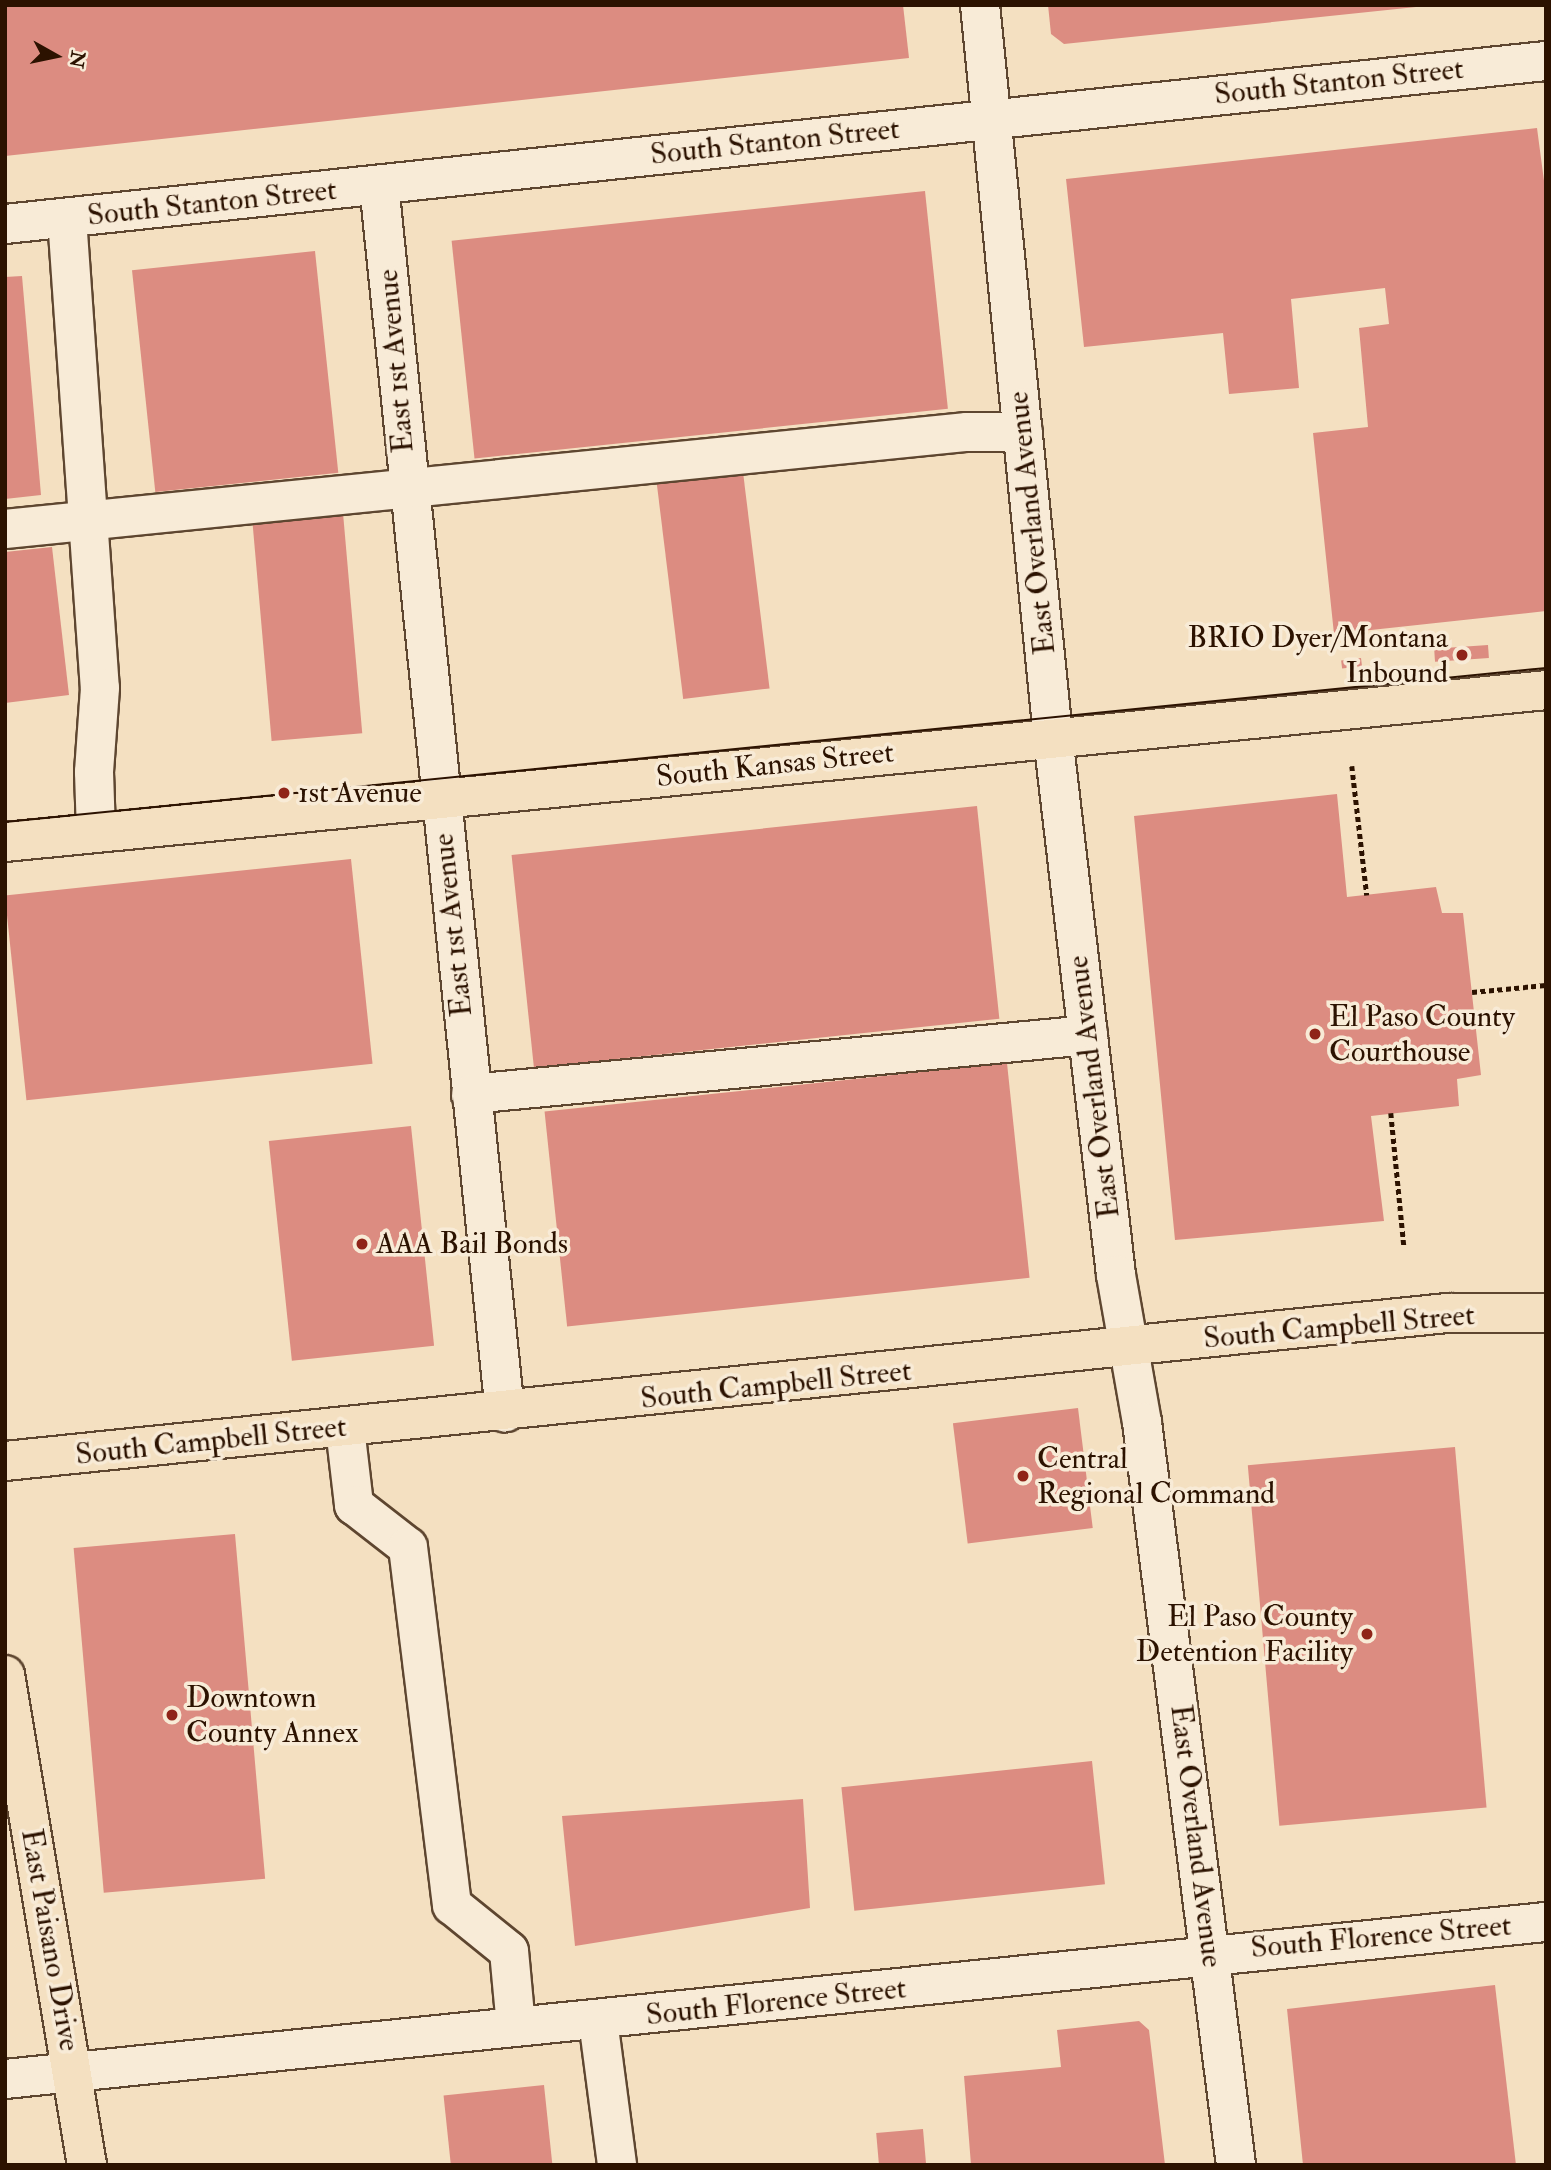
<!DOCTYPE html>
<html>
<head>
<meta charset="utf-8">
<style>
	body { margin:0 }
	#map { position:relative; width:1551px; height:2170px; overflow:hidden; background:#f4e0c1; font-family:"IM FELL Double Pica",serif }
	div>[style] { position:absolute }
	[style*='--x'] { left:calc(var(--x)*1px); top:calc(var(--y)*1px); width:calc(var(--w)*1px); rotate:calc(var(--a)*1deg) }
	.building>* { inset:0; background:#dc8c81; transform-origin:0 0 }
	.path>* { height:4.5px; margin-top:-2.25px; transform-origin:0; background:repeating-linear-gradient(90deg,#2c1200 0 5px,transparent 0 8.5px) }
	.roads { filter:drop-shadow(2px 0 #5e4630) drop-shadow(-2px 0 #5e4630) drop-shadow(0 2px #5e4630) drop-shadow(0 -2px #5e4630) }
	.minor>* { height:38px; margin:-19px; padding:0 19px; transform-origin:19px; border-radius:19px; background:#f8ebd7 }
	.major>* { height:38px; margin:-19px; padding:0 19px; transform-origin:19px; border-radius:19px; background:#f4e0c1 }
	.tram>* { height:2px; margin:-1px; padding:0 1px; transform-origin:1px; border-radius:1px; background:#2c1200 }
	.dots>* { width:19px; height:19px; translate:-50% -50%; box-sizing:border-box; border:4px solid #f8ebd7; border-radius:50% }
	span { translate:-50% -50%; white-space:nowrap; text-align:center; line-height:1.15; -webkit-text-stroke:7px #f8ebd7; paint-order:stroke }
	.street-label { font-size:30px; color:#2c1200 }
	.poi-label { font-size:30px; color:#2c1200 }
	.right { translate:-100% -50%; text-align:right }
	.left { translate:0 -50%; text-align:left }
	.frame { position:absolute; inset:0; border:7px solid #2c1200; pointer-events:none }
	.north { position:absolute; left:21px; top:21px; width:70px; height:70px; -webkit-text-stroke:5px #f8ebd7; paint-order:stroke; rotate:99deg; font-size:19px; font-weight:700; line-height:28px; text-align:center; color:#2c1200 }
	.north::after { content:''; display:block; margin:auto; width:24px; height:32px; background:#2c1200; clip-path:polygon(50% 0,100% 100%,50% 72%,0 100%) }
</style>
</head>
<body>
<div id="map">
	<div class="building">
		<i style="clip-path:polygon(5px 5px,903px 5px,909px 58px,5px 156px)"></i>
		<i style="clip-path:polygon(1048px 5px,1416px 5px,1416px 7px,1064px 44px,1051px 34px)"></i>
		<i style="clip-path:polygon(1537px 128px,1546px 196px,1546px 611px,1334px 634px,1313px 433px,1368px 427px,1359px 328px,1389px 324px,1385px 288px,1291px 299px,1299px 388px,1229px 394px,1223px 333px,1084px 347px,1066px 179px)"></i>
		<i style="left:925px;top:191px;width:219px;height:476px;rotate:84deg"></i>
		<i style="left:315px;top:251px;width:223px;height:184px;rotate:84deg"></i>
		<i style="clip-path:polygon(22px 276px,41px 495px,5px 499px,5px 277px)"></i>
		<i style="left:743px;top:472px;width:218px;height:87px;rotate:83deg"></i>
		<i style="left:343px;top:513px;width:221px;height:91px;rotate:85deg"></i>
		<i style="clip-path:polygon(52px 547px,69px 695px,5px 703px,5px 552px)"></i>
		<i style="left:1488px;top:645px;width:13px;height:54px;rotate:86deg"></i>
		<i style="left:1361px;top:658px;width:8px;height:20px;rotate:83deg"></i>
		<i style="clip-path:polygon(1337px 794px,1347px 897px,1436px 887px,1442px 913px,1463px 913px,1481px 1075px,1457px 1079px,1459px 1106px,1371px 1116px,1384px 1221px,1175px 1240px,1134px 816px)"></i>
		<i style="left:977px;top:806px;width:214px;height:468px;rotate:84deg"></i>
		<i style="left:351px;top:859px;width:206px;height:348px;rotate:84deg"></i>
		<i style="left:1007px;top:1063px;width:216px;height:465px;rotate:84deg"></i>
		<i style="left:411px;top:1126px;width:221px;height:143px;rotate:84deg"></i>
		<i style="left:1078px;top:1408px;width:121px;height:126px;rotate:83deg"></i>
		<i style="left:1455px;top:1447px;width:362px;height:208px;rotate:85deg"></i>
		<i style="left:235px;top:1534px;width:346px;height:162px;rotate:85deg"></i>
		<i style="left:1092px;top:1761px;width:124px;height:252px;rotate:84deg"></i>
		<i style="clip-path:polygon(803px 1799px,810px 1908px,575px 1946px,562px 1816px)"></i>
		<i style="clip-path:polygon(1495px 1985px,1516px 2165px,1303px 2165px,1287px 2009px)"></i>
		<i style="clip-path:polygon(1139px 2021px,1149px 2030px,1165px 2165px,971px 2165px,964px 2076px,1061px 2067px,1057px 2030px)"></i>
		<i style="left:544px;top:2085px;width:80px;height:101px;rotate:84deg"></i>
		<i style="left:923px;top:2129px;width:36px;height:47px;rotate:85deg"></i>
	</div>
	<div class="path">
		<i style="--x:1352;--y:766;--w:130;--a:83.4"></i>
		<i style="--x:1472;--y:992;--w:74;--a:-5.4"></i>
		<i style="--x:1391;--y:1113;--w:133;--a:84.4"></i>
	</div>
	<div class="roads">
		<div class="minor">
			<i style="--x:980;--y:5;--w:736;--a:84.3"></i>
			<i style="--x:1053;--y:737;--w:542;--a:83.32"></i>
			<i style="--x:1116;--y:1275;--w:149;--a:80"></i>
			<i style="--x:1142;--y:1422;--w:749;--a:82.79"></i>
			<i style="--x:379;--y:185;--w:1234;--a:84.14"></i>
			<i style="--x:67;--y:218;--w:471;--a:86"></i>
			<i style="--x:100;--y:688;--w:84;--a:94.1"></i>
			<i style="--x:94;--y:772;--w:61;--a:88.1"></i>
			<i style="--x:5;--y:224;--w:1550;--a:-6.04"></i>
			<i style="--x:5;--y:529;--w:967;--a:-5.76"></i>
			<i style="--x:967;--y:432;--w:56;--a:0"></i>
			<i style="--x:471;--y:1094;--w:620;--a:-5.46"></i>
			<i style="--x:345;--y:1428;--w:78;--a:83.3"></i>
			<i style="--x:354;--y:1505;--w:68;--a:37.9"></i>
			<i style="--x:408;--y:1547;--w:361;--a:83"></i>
			<i style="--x:452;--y:1905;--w:73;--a:38.9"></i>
			<i style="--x:509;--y:1951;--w:75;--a:84.7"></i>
			<i style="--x:598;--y:2020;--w:146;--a:82.5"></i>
			<i style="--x:5;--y:2079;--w:1549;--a:-5.82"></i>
		</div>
		<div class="major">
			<i style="--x:5;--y:842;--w:1548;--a:-5.63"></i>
			<i style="--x:5;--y:1461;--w:1451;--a:-5.86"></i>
			<i style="--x:1448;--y:1313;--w:98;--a:0"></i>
			<i style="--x:5;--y:1675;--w:497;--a:80.5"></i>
		</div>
	</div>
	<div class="tram">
		<i style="--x:5;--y:822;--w:1549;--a:-5.71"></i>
	</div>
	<div class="dots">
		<i style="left:1462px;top:655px;background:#8f2418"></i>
		<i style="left:284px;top:793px;background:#8f2418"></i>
		<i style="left:1315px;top:1034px;background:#8f2418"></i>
		<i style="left:362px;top:1244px;background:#8f2418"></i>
		<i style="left:1023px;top:1476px;background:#8f2418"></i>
		<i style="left:1367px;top:1634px;background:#8f2418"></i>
		<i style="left:172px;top:1715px;background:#8f2418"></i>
	</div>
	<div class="street-label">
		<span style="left:1339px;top:82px;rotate:-6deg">South Stanton Street</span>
		<span style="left:775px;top:142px;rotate:-6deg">South Stanton Street</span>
		<span style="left:212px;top:203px;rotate:-6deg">South Stanton Street</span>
		<span style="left:396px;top:361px;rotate:-95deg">East 1st Avenue</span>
		<span style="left:1032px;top:523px;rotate:-96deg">East Overland Avenue</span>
		<span style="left:775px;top:765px;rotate:-6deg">South Kansas Street</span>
		<span style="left:453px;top:925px;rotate:-96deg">East 1st Avenue</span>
		<span style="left:1094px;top:1087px;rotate:-97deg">East Overland Avenue</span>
		<span style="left:1339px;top:1327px;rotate:-5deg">South Campbell Street</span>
		<span style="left:776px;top:1385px;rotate:-6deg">South Campbell Street</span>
		<span style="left:211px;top:1441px;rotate:-6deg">South Campbell Street</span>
		<span style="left:1196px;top:1836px;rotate:83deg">East Overland Avenue</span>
		<span style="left:1381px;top:1937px;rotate:-5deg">South Florence Street</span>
		<span style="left:50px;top:1940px;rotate:80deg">East Paisano Drive</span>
		<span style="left:776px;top:2002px;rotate:-6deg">South Florence Street</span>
	</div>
	<div class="poi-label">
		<span class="right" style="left:1448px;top:655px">BRIO Dyer/Montana<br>Inbound</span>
		<span class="left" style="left:298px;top:793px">1st Avenue</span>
		<span class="left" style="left:1329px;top:1034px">El Paso County<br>Courthouse</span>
		<span class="left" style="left:376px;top:1244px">AAA Bail Bonds</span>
		<span class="left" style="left:1037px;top:1476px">Central<br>Regional Command</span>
		<span class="right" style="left:1353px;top:1634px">El Paso County<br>Detention Facility</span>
		<span class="left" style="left:186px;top:1715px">Downtown<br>County Annex</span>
	</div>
	<div class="frame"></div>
	<div class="north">N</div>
</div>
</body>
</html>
